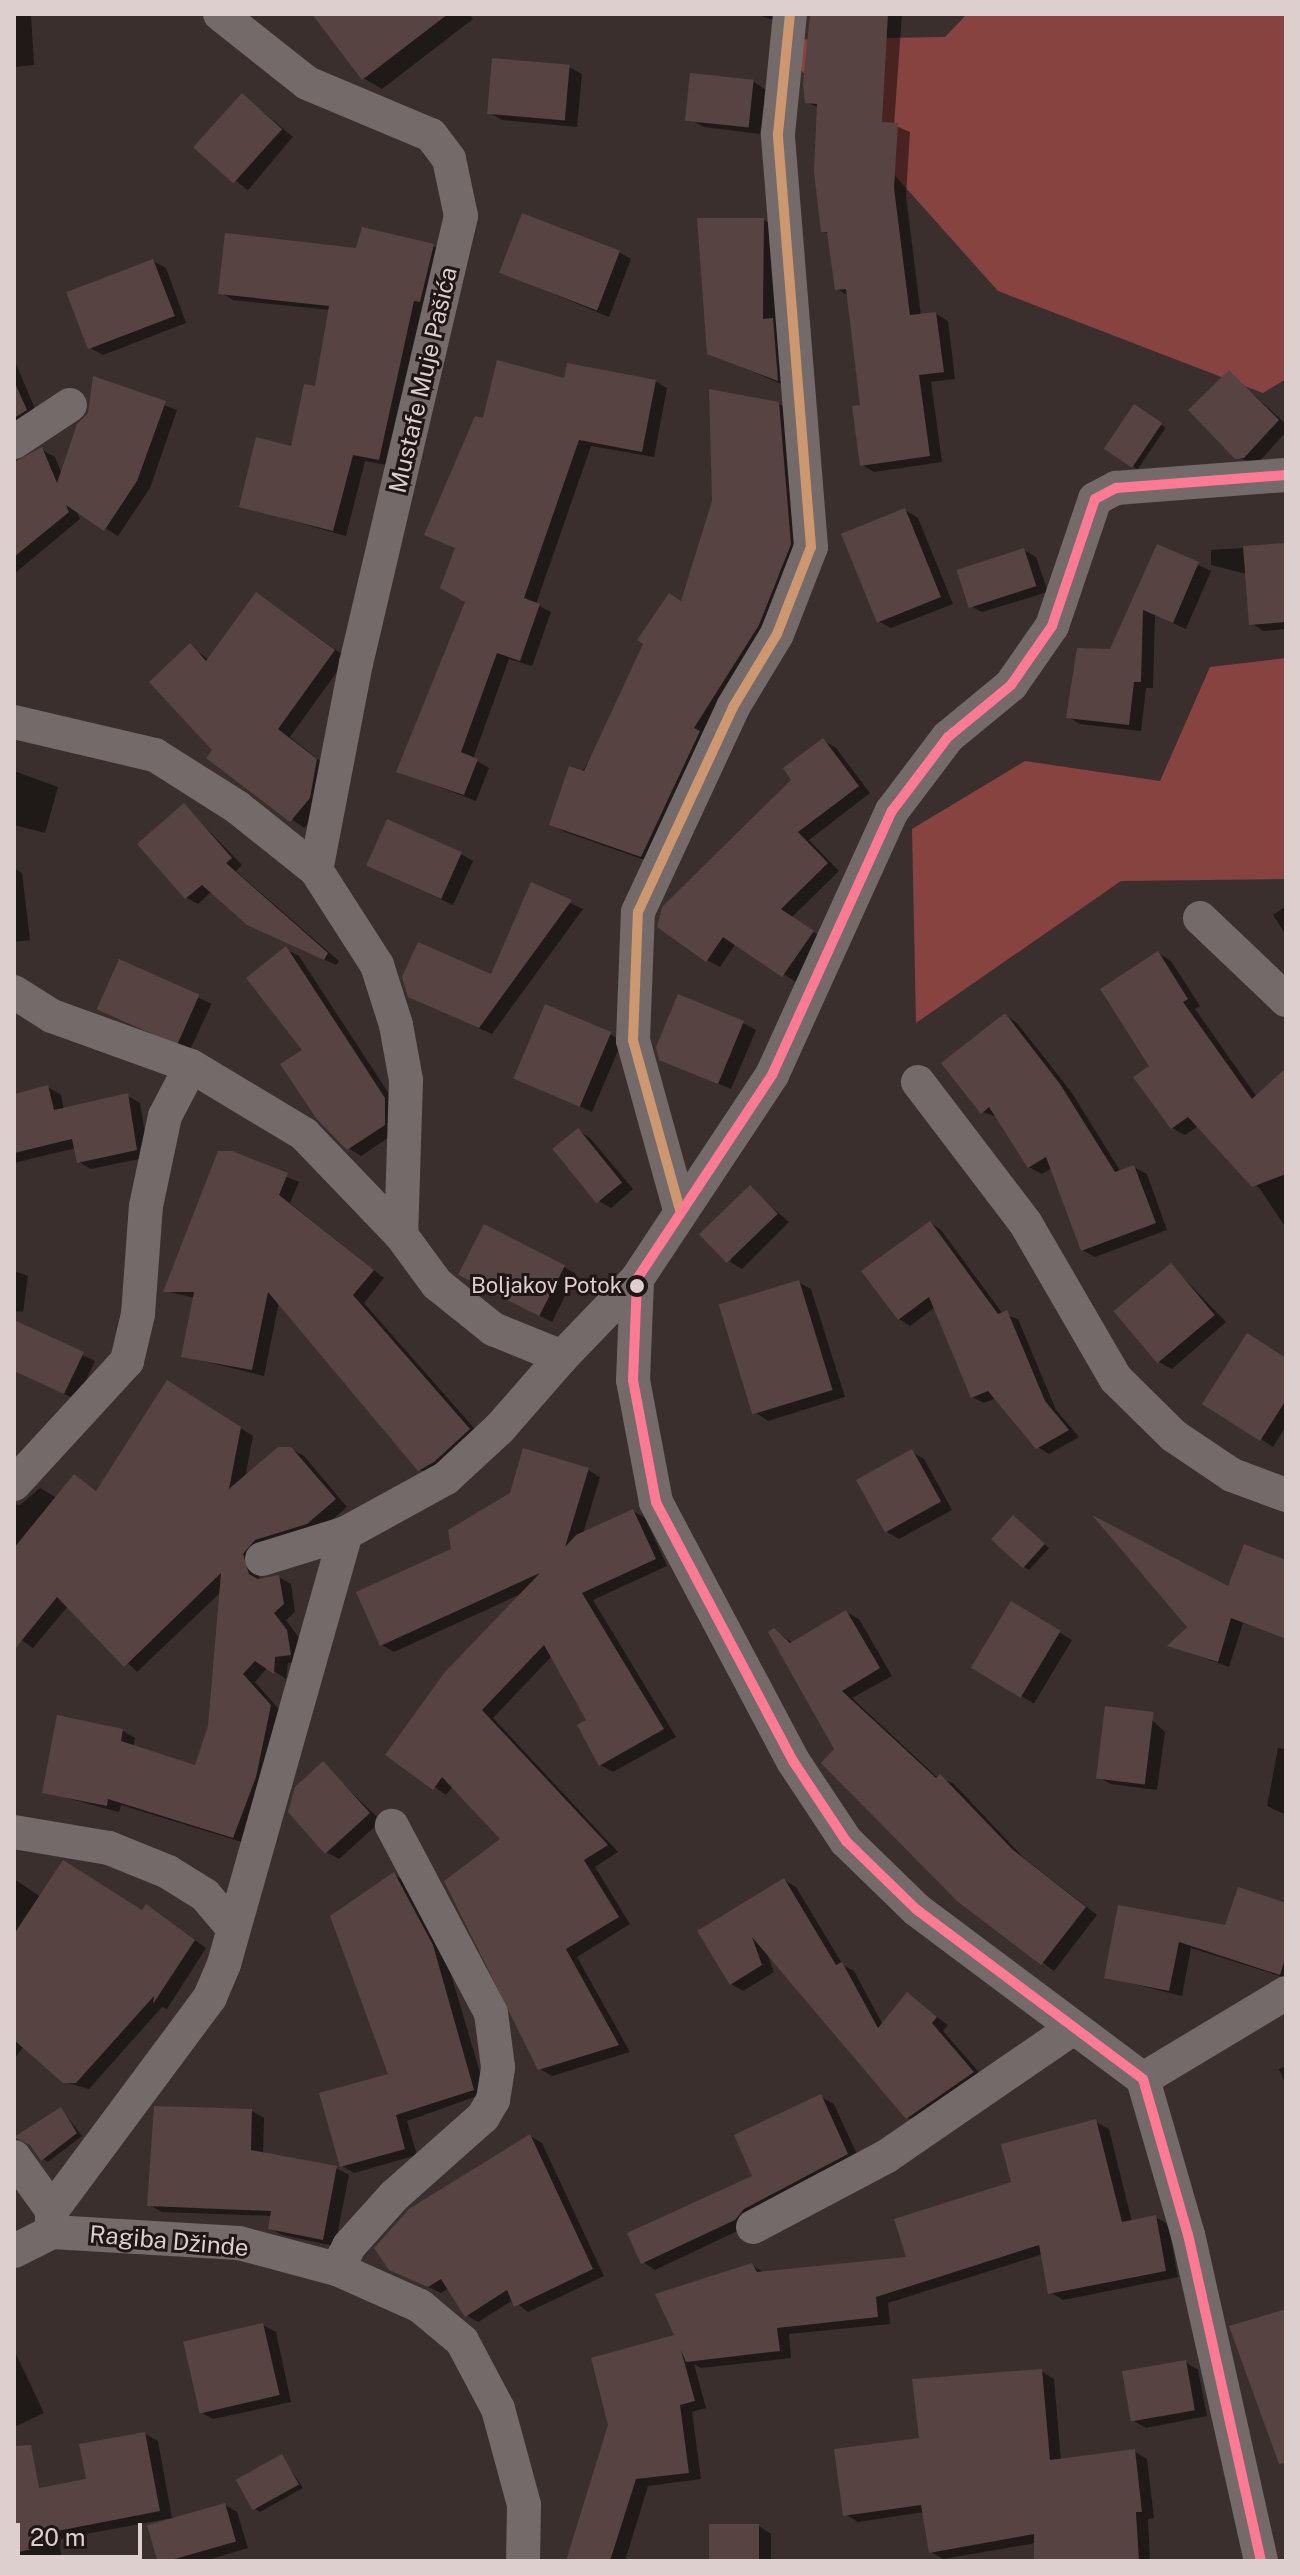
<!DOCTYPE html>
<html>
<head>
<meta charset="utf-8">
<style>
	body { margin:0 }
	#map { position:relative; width:1300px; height:2575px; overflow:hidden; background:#3b2f2e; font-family:"Public Sans",sans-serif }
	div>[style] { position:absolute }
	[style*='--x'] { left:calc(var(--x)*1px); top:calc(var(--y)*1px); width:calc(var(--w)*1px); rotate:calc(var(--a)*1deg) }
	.forest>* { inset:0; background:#87433f }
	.shadow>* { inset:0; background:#0007; transform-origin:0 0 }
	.building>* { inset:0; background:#574342; transform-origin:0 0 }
	.street>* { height:34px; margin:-17px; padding:0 17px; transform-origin:17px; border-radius:17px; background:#736a69 }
	.bus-1>* { height:10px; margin:-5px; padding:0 5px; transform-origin:5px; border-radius:5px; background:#cd976f }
	.bus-2>* { height:10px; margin:-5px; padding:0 5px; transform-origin:5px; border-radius:5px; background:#fe7a93 }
	.dots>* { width:22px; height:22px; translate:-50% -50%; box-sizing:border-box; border:4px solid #201616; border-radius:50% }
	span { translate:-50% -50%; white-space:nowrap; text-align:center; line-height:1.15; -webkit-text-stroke:6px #201616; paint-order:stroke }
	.bus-label { font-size:22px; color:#ddcfcd }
	.right { translate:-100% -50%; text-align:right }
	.street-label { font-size:24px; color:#ddcfcd }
	.frame { position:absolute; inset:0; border:16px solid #ddcfcd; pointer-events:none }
	.scale { position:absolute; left:16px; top:2523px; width:126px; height:36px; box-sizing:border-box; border:4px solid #ddcfcd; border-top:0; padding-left:10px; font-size:24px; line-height:28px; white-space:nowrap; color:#ddcfcd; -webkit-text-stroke:6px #201616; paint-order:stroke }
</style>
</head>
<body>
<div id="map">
	<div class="forest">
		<i style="clip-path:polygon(967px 14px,1286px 14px,1286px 379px,1263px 393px,998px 291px,774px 40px,945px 37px)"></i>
		<i style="clip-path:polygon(1286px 658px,1286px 879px,1121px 881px,916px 1023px,912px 829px,1025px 761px,1160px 781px,1210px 667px)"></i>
	</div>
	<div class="shadow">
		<i style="clip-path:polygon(14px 14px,31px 14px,34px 65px,14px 67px)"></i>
		<i style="clip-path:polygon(341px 14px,469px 14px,473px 19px,382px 89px,363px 78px)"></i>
		<i style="clip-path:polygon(755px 14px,785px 14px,782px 23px)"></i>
		<i style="clip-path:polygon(810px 14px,902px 14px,894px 125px,910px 132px,906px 196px,921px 316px,936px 314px,948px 321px,955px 379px,931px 382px,942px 462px,874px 472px,862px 465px,862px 407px,849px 296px,837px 289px,830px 235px,823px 231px,819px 108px,807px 102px,805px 84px)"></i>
		<i style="clip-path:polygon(569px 67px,582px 74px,577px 127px,502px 120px,490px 113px)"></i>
		<i style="clip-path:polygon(754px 82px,766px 90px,760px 134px,704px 127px,691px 120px)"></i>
		<i style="left:243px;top:95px;width:65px;height:70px;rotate:40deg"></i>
		<i style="clip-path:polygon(764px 220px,780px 230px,793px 389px,709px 353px)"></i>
		<i style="clip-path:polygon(433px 246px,446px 253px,392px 466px,365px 461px,346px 536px,241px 506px,293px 448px,317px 388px,330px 310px,233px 300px,220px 292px,358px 251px)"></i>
		<i style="clip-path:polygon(619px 252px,631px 259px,609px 317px,501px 272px)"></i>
		<i style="clip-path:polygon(153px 261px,166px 268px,186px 323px,103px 355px,90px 348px)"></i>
		<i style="clip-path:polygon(14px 359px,38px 416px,14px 426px)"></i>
		<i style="clip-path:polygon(1229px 372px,1286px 424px,1286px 432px,1257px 464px,1236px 457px)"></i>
		<i style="clip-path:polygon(566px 380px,655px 381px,667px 388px,654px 457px,591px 446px,536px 604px,551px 612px,532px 666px,509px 659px,473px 759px,489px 768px,476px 801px,398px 771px,467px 601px,456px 548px,484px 420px)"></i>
		<i style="clip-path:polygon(107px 383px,177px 410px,150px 488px,118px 536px,76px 510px,80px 519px,14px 574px,14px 462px,42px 450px,55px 457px,62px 474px,90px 414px,90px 398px)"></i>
		<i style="clip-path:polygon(779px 404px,793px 412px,804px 553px,656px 864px,565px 832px,551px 824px,683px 603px)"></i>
		<i style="left:1135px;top:407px;width:37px;height:50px;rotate:34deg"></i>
		<i style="clip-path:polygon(905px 510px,918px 518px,953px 604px,891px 628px,878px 621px)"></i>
		<i style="clip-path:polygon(1286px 545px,1286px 629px,1263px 631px,1251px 623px,1247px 574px,1211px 565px,1211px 550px)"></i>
		<i style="clip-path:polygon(1158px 546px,1211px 571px,1186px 629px,1155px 615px,1153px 688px,1146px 688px,1141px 731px,1080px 724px,1068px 717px,1112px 651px)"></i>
		<i style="clip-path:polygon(1024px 550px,1036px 557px,1048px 592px,982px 612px,969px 605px)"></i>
		<i style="clip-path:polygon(269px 602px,347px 658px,290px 737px,329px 768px,322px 805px,304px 828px,209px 757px,215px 750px,190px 646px,209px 660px)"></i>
		<i style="clip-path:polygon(823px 740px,836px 748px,870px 793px,809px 840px,839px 871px,792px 917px,825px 940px,796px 982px,736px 943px,720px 967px,707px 960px)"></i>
		<i style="clip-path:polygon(14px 771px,58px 787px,45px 833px,14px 825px)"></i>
		<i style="clip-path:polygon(184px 805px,242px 865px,236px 871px,339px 961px,336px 965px,261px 931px,212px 891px,198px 904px,187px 898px)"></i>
		<i style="clip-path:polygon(461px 854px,473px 861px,453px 905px,380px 871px)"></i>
		<i style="clip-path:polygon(14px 868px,22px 873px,30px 940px,14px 942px)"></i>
		<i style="clip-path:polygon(532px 885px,583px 909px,492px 1034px,423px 1003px,492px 977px)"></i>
		<i style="clip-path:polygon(1286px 906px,1286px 935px,1273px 915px)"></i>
		<i style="clip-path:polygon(286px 949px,299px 956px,397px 1106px,397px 1132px,361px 1156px,348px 1148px,305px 1051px)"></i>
		<i style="clip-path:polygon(1158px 953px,1171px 961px,1200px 1006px,1195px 1009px,1257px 1097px,1286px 1084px,1286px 1228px,1260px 1189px,1198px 1126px,1185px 1135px,1172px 1128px,1151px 1067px)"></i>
		<i style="left:120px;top:961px;width:101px;height:52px;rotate:25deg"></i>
		<i style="clip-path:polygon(1005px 1015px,1017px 1023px,1072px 1093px,1121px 1172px,1134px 1167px,1147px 1174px,1167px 1230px,1095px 1257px,1082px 1250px,1052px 1168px,1042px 1174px,1029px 1167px,998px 1117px,982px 1112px)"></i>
		<i style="clip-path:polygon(743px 1023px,756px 1030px,731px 1089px,661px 1059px)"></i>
		<i style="clip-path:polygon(610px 1034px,622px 1041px,592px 1112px,516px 1077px)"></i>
		<i style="clip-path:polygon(48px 1087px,61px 1095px,64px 1110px,128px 1096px,140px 1103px,149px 1157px,91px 1169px,79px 1162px,76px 1148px,14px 1163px,14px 1096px)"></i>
		<i style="clip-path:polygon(578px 1130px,590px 1138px,633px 1189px,611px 1208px,599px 1201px)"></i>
		<i style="clip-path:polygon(231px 1153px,299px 1182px,290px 1203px,384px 1278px,364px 1303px,481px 1436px,431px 1476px,419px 1469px,279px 1302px,264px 1376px,183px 1356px,195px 1298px,165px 1291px)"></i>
		<i style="clip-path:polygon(750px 1188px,789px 1222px,742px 1269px,730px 1262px)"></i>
		<i style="clip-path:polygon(930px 1223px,941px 1230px,1003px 1314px,1018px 1319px,1056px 1410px,1079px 1437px,1049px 1454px,1038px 1447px,996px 1398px,984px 1403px,972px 1397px,935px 1307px,910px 1326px,899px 1319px)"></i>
		<i style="clip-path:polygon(1171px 1265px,1226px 1322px,1172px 1369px,1159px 1362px)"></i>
		<i style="clip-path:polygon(564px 1267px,576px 1274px,552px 1322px,473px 1281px)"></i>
		<i style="clip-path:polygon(14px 1271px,28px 1276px,23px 1312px,14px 1311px)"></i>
		<i style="clip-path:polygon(798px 1282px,811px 1289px,845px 1397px,768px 1421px,756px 1413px)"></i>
		<i style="clip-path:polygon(14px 1322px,95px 1361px,77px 1400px,14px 1370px)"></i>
		<i style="clip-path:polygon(1286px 1359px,1286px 1426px,1273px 1447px,1261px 1439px)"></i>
		<i style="clip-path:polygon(180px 1389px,253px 1436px,245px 1478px,291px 1449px,304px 1456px,347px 1507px,320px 1530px,254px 1561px,260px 1580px,279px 1577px,291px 1584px,295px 1612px,286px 1620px,299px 1638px,302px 1661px,288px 1663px,286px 1679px,268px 1667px,255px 1682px,283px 1714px,245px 1843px,121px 1805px,119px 1812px,44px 1792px,59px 1718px,123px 1731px,135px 1738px,133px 1747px,196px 1767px,210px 1727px,222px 1591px,137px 1672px,68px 1606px,33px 1648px,14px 1635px,14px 1504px,20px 1505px,40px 1488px,57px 1498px,74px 1476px,98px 1492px)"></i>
		<i style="clip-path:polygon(912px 1452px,924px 1459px,952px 1510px,899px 1539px,887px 1532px)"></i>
		<i style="clip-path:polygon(588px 1470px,600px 1477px,583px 1534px,633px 1511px,645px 1518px,667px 1566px,593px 1600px,676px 1737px,613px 1772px,600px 1765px,589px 1721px,552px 1656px,493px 1718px,618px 1852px,595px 1867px,630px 1924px,577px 1957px,630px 2052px,552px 2076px,540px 2069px,503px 1840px,453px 1786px,446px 1795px,387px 1754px,523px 1593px,394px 1652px,382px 1645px,453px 1550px)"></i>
		<i style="clip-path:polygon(1019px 1521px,1049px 1548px,1029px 1570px,1024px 1567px)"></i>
		<i style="clip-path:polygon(1286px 1562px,1286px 1639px,1243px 1623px,1229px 1667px,1171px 1646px,1229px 1589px)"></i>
		<i style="left:1012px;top:1604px;width:70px;height:74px;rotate:31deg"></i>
		<i style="clip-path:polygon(846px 1612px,859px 1619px,892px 1676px,852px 1698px,938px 1778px,953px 1783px,1024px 1858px,1097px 1915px,1054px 1971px,958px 1899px,836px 1749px,774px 1630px,793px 1643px)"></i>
		<i style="clip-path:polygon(1143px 1712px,1165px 1732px,1157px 1790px,1111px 1784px,1098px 1777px)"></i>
		<i style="clip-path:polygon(1278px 1748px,1286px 1749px,1286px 1815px,1267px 1806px)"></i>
		<i style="clip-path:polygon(323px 1764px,381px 1821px,339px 1859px,326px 1852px)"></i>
		<i style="clip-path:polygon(67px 1863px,143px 1912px,159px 1914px,206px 1948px,167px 2009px,162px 2007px,89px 2089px,64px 2082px,24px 2046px,14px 2059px,14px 1879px,41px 1897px)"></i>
		<i style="clip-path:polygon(394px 1875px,406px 1882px,445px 1954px,486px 2093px,407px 2121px,417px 2155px,354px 2173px,342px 2166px,391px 2075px)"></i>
		<i style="clip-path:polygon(784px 1880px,796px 1887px,843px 1965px,854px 1971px,883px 2025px,907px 1995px,948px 2025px,943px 2031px,985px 2079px,920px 2124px,907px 2117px,766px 1951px,774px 1972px,743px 1991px,731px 1984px,699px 1931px)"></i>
		<i style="clip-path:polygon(1286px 1905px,1286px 1978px,1191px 1948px,1182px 1996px,1106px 1977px,1119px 1907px,1227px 1927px)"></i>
		<i style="clip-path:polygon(1286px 2066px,1286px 2085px,1279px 2069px)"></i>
		<i style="clip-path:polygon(821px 2097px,834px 2104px,860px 2161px,748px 2226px,655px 2270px,643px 2262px,754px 2177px)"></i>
		<i style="clip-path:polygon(61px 2109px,82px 2136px,48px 2162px,43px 2159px)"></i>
		<i style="clip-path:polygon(252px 2111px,264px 2118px,263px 2154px,336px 2168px,349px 2175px,335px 2246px,282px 2235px,270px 2228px,272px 2216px,162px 2212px,149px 2205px)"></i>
		<i style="clip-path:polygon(1096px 2122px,1109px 2129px,1132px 2222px,1155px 2217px,1168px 2224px,1178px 2277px,1063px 2300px,1050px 2292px,1043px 2254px,888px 2303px,890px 2324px,789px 2334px,791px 2358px,701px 2368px,694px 2364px,706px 2408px,692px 2412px,701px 2479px,648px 2486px,625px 2561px,568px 2561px,677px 2337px,752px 2265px,765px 2273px,909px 2259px)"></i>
		<i style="clip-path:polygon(530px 2136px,542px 2143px,604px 2276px,528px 2312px,513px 2300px,478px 2322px,466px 2315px,449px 2288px,441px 2293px,391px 2269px)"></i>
		<i style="clip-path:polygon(263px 2325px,276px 2332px,291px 2402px,213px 2419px,200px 2412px)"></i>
		<i style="clip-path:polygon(14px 2350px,44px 2413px,14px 2427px)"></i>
		<i style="clip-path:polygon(1185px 2362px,1198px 2370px,1207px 2416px,1146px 2428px,1134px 2421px)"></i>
		<i style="clip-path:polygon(1041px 2371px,1054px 2379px,1061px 2461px,1134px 2451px,1147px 2459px,1154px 2518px,1148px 2519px,1150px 2561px,1036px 2561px,1036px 2543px,943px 2559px,931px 2552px,924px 2512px,858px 2522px,845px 2514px,921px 2440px)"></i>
		<i style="clip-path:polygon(145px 2434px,158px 2441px,172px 2518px,59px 2539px,62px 2561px,14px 2561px,14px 2495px,88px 2480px)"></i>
		<i style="clip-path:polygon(282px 2457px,303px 2488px,260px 2512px,254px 2508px)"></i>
		<i style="clip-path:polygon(225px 2505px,237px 2512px,248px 2548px,204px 2561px,159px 2561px,149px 2528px)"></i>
		<i style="clip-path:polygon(759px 2526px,771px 2534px,771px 2561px,711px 2561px)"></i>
	</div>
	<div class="building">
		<i style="clip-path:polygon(312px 14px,448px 14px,362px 80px)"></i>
		<i style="clip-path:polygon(810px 14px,888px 14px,882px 122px,898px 123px,894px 188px,910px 315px,936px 312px,944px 372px,919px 375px,930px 456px,860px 466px,852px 406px,860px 405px,846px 289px,835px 290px,827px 232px,821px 232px,814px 172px,817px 104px,805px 103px,803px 84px)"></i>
		<i style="left:492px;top:58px;width:78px;height:56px;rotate:5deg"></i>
		<i style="left:690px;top:73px;width:64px;height:48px;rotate:6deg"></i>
		<i style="left:242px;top:93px;width:54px;height:73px;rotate:42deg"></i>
		<i style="left:522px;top:213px;width:105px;height:64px;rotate:21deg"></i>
		<i style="clip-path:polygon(697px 218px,764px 218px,763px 319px,773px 318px,778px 381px,707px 354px)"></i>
		<i style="clip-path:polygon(362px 227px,434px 244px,420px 302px,414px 301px,379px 460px,353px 455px,333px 531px,239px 507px,256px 437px,291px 446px,304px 384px,315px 386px,329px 306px,218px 294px,225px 233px,356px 248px)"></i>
		<i style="left:153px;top:259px;width:61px;height:93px;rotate:69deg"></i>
		<i style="clip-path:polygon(497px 360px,564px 378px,567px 363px,656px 380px,642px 452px,579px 440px,524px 598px,540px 604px,520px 661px,497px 653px,461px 752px,478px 759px,464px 795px,396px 772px,465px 602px,440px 588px,455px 548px,424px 535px,475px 416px,483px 418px)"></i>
		<i style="clip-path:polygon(1229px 370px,1279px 420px,1244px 458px,1235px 459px,1188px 410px)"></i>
		<i style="clip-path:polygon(93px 376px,166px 401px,137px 481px,104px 531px,66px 505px,69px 512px,14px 557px,14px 462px,42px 447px,57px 483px,77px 424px,88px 413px)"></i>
		<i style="clip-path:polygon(14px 381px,27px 410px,14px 418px)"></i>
		<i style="clip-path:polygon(709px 389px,779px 402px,791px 544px,759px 625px,694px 728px,700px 731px,641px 857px,549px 825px,569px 766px,584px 771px,643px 644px,637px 640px,669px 593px,681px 601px,712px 501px)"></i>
		<i style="left:1134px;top:404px;width:34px;height:54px;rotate:34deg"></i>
		<i style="left:905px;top:508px;width:96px;height:69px;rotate:68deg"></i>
		<i style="clip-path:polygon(1286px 543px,1286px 622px,1249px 625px,1243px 546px)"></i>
		<i style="clip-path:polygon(1157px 544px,1199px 562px,1173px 623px,1143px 610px,1141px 682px,1134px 682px,1129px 725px,1066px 718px,1077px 648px,1110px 649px)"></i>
		<i style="left:1024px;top:548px;width:40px;height:71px;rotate:72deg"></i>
		<i style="clip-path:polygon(256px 592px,335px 650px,278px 729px,317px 759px,310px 798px,290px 822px,206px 758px,212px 750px,149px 682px,190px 643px,206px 661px)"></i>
		<i style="clip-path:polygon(823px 738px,859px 786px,798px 832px,828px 863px,781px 909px,814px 931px,782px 977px,723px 937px,706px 962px,657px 927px,662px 907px,791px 780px,783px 768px)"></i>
		<i style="clip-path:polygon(184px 803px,232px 858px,226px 863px,328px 953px,324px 960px,247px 925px,202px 885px,185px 899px,137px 844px)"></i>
		<i style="left:387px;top:819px;width:82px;height:51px;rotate:24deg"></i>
		<i style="clip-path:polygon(531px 882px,572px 900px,479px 1028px,408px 997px,402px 977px,418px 942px,491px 974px)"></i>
		<i style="clip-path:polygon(286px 946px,385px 1098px,385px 1125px,347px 1150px,316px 1118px,280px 1064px,302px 1050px,246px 978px)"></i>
		<i style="clip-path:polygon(1158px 951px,1188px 999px,1183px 1002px,1252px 1099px,1286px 1068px,1286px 1174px,1252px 1187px,1188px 1117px,1171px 1129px,1133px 1077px,1149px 1066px,1100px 989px)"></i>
		<i style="left:119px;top:959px;width:88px;height:55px;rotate:24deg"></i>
		<i style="clip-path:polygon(678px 994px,744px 1021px,718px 1084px,659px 1060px,656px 1047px)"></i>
		<i style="left:545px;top:1004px;width:72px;height:81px;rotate:23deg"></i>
		<i style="clip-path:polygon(1005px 1013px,1060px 1084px,1115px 1172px,1134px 1165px,1156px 1223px,1081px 1251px,1046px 1157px,1028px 1168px,989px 1107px,981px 1114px,941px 1063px)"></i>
		<i style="clip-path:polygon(48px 1085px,54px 1110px,128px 1093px,137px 1150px,77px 1163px,72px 1139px,14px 1153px,14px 1094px)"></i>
		<i style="left:578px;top:1128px;width:70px;height:33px;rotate:51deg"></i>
		<i style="clip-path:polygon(218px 1151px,232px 1151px,288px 1173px,279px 1195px,374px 1270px,353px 1295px,470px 1429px,434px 1462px,418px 1471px,268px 1292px,252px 1370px,181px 1357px,194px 1292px,163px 1292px)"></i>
		<i style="left:750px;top:1185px;width:40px;height:71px;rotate:46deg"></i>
		<i style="clip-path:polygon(930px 1221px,998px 1314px,1007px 1310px,1045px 1401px,1069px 1430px,1036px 1449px,988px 1391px,971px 1398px,929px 1297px,898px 1320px,861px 1271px)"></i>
		<i style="left:484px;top:1224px;width:91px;height:57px;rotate:27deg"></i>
		<i style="left:1171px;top:1263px;width:68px;height:75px;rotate:50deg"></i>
		<i style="left:799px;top:1280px;width:115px;height:84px;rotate:73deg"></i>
		<i style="clip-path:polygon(14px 1320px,84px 1352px,64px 1394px,14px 1371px)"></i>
		<i style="clip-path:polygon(1247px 1333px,1286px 1358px,1286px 1400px,1260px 1441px,1202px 1404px)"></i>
		<i style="clip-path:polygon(167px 1380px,241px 1427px,229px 1489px,278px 1447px,291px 1447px,336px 1499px,307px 1524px,255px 1540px,243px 1554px,249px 1574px,258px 1579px,279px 1575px,284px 1604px,274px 1613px,287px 1630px,291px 1655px,275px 1657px,274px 1674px,255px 1661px,243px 1674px,271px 1705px,256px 1777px,233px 1838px,108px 1799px,107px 1806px,42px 1793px,57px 1715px,123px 1729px,121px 1741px,195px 1765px,208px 1726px,221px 1573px,124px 1667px,57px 1597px,14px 1650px,14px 1548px,74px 1474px,96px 1491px)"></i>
		<i style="clip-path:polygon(523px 1448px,589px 1468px,565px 1547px,576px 1535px,633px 1509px,656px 1559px,582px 1593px,664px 1729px,599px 1766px,577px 1725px,586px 1720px,544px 1645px,482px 1710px,608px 1845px,584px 1860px,619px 1917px,566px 1949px,619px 2045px,538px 2070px,444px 1881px,500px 1839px,442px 1777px,433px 1790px,385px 1755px,445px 1672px,540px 1573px,380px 1646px,356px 1592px,451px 1549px,448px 1530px,510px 1493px)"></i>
		<i style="left:912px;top:1449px;width:60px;height:64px;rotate:61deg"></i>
		<i style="left:1013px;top:1515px;width:43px;height:33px;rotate:42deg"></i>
		<i style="clip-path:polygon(1092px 1515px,1228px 1586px,1244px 1544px,1286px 1560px,1286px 1639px,1231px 1618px,1218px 1662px,1167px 1646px,1187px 1627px)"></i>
		<i style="left:1011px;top:1601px;width:58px;height:78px;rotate:31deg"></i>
		<i style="clip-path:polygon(846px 1610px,880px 1668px,842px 1691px,936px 1778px,940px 1774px,1012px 1849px,1086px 1907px,1041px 1965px,957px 1901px,821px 1763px,834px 1749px,768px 1632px,774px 1628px,790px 1643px)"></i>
		<i style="left:1105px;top:1706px;width:49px;height:73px;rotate:7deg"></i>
		<i style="clip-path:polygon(323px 1761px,370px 1813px,325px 1854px,288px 1812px,295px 1787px)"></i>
		<i style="clip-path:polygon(63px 1860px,142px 1910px,146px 1904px,195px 1940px,153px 2004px,154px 1996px,76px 2083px,63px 2083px,14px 2040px,14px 1934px)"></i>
		<i style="clip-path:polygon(394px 1872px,433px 1945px,474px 2090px,396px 2115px,405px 2149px,340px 2167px,319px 2093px,388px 2074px,330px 1916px)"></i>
		<i style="clip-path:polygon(784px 1878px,836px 1965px,842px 1962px,878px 2028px,907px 1992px,937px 2017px,932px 2023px,974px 2072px,906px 2119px,752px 1937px,762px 1965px,730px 1985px,697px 1931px)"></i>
		<i style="clip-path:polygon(1238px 1887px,1286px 1903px,1286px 1956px,1280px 1975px,1179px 1942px,1169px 1991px,1104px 1978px,1118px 1905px,1225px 1925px)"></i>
		<i style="clip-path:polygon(821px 2094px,848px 2154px,744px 2209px,735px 2220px,641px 2264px,627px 2233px,752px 2176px,734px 2135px)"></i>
		<i style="clip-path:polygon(154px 2106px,252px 2109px,251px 2150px,337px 2166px,323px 2240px,268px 2229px,271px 2211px,147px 2206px)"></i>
		<i style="clip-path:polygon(61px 2107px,77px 2133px,41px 2161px,30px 2145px,14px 2137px)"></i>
		<i style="clip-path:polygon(1096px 2119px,1122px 2222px,1156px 2215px,1166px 2271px,1048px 2294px,1039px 2245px,876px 2297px,878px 2317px,777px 2328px,780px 2351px,686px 2362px,681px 2350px,695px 2401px,680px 2405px,689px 2473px,636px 2479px,610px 2561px,566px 2561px,608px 2425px,591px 2358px,674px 2335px,655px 2294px,752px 2263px,757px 2272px,906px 2257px,894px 2219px,1011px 2182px,1001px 2144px)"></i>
		<i style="clip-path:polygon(530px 2134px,593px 2269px,514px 2307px,507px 2290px,465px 2317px,441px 2279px,428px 2287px,389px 2270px,374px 2248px,409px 2209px)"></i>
		<i style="clip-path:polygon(1286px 2309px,1286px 2463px,1279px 2464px,1229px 2326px)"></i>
		<i style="left:263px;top:2323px;width:74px;height:82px;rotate:77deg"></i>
		<i style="left:1186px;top:2360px;width:51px;height:65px;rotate:80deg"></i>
		<i style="clip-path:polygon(1042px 2369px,1050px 2460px,1135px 2449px,1142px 2512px,1136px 2512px,1139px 2561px,1034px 2561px,1034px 2534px,929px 2553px,921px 2505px,843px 2516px,834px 2449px,919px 2438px,912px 2379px)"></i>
		<i style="clip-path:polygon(145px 2432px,160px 2511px,47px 2533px,50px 2545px,14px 2553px,14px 2446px,31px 2445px,39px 2488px,86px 2479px,79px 2444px)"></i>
		<i style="left:282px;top:2454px;width:35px;height:53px;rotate:61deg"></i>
		<i style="left:225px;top:2503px;width:40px;height:81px;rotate:74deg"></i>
		<i style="left:709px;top:2524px;width:50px;height:37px"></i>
	</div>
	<div class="street">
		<i style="--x:220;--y:14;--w:111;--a:38.4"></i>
		<i style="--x:307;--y:83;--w:134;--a:22.8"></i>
		<i style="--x:431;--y:135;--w:30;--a:53"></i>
		<i style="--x:449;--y:159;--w:58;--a:78.1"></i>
		<i style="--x:461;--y:216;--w:459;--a:103.2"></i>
		<i style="--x:356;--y:663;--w:211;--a:100.9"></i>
		<i style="--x:316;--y:870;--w:113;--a:57.3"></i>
		<i style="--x:377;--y:965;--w:63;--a:72.4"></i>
		<i style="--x:396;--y:1025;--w:56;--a:79.7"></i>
		<i style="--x:406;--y:1080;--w:155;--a:91.8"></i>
		<i style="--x:14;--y:442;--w:67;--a:-33.5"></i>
		<i style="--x:14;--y:722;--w:145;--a:13.2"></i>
		<i style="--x:155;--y:755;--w:97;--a:32.4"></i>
		<i style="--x:237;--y:807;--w:101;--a:38.6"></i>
		<i style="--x:1200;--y:918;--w:119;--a:43.6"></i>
		<i style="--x:14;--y:992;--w:45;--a:32.3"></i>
		<i style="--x:52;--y:1016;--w:148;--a:19.8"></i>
		<i style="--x:191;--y:1066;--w:132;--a:31"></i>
		<i style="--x:304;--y:1134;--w:140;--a:46.2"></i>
		<i style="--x:401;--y:1235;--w:61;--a:53.7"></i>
		<i style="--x:437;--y:1284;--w:72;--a:38.8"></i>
		<i style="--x:493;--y:1329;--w:74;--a:22.1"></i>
		<i style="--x:562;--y:1357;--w:108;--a:-46.1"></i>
		<i style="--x:918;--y:1082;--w:178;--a:52.7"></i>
		<i style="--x:1026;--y:1224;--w:179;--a:59.9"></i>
		<i style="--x:1116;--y:1379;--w:81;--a:44.5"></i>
		<i style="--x:1174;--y:1436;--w:70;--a:33.9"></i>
		<i style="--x:1232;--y:1475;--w:58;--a:20.3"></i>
		<i style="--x:680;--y:1210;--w:176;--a:-105.5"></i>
		<i style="--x:633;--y:1040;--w:128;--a:-87.8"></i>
		<i style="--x:638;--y:912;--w:226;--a:-65.1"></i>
		<i style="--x:733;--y:707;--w:85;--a:-58.9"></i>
		<i style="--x:777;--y:634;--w:93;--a:-68.7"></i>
		<i style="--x:811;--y:547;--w:414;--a:-94.6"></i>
		<i style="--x:778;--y:134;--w:121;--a:-84.3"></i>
		<i style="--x:14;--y:1484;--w:167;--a:-47.4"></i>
		<i style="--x:127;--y:1361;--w:48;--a:-76.8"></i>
		<i style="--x:138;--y:1314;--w:108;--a:-85.8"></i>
		<i style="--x:146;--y:1206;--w:92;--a:-78.1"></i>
		<i style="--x:165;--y:1116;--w:56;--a:-62.5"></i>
		<i style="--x:262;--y:1559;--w:88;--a:-17.2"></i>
		<i style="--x:346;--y:1533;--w:114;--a:-28.8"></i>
		<i style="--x:446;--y:1478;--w:72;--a:-42.8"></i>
		<i style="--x:499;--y:1429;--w:96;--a:-48.8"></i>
		<i style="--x:14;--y:1832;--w:96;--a:9.6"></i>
		<i style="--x:109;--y:1848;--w:64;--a:22.1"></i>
		<i style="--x:168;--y:1872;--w:44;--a:31.9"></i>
		<i style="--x:205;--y:1895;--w:42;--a:49.8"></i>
		<i style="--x:1143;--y:2079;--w:167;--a:-31"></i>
		<i style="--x:14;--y:2157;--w:65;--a:54.4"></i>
		<i style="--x:753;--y:2227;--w:152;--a:-27.9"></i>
		<i style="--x:887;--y:2156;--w:224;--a:-34.5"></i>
		<i style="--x:52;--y:2232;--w:22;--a:-90"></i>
		<i style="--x:52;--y:2210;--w:265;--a:-53.4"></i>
		<i style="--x:210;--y:1997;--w:36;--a:-67"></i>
		<i style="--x:224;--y:1964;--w:448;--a:-74.2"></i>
		<i style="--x:14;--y:2251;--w:42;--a:-26.6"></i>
		<i style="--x:52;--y:2232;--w:187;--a:3.4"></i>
		<i style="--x:239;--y:2243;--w:101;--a:14.9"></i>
		<i style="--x:337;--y:2269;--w:91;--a:24"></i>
		<i style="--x:420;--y:2306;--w:55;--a:39.8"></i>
		<i style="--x:462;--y:2341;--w:77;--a:62.1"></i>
		<i style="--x:498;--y:2409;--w:99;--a:74.8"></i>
		<i style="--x:524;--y:2505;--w:56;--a:91"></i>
		<i style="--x:337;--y:2269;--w:26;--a:-62"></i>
		<i style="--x:349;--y:2246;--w:69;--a:-48"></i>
		<i style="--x:395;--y:2195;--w:118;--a:-41.6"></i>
		<i style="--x:483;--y:2117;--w:20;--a:-60"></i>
		<i style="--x:493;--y:2100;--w:33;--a:-81"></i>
		<i style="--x:498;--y:2067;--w:54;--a:-97.4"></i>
		<i style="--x:491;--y:2013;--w:212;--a:-117.9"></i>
		<i style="--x:1261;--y:2561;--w:334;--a:-102.6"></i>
		<i style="--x:1188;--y:2235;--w:162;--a:-106.1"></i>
		<i style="--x:1143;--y:2079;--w:282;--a:-143.2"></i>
		<i style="--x:917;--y:1910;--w:99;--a:-135.8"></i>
		<i style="--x:846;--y:1841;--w:96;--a:-123.5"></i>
		<i style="--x:793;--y:1761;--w:293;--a:-117.9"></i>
		<i style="--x:656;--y:1502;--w:124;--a:-100.7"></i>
		<i style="--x:633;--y:1380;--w:101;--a:-87.7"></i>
		<i style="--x:637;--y:1279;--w:245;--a:-56.5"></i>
		<i style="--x:772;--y:1075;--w:290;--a:-65.6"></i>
		<i style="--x:892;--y:811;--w:93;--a:-52.9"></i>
		<i style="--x:948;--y:737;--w:82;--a:-39.5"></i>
		<i style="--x:1011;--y:685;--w:72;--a:-55.2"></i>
		<i style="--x:1052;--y:626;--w:134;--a:-71.3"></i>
		<i style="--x:1095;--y:499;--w:24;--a:-28"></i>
		<i style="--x:1116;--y:488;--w:170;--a:-4.4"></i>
	</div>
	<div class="bus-1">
		<i style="--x:680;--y:1210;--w:176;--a:-105.5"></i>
		<i style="--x:633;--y:1040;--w:128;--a:-87.8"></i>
		<i style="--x:638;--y:912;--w:226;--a:-65.1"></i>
		<i style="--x:733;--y:707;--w:85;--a:-58.9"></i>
		<i style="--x:777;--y:634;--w:93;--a:-68.7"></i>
		<i style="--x:811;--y:547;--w:414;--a:-94.6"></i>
		<i style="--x:778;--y:134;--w:121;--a:-84.3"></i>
	</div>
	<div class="bus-2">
		<i style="--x:1261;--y:2561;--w:334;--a:-102.6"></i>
		<i style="--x:1188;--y:2235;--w:162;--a:-106.1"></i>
		<i style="--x:1143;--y:2079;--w:282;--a:-143.2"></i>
		<i style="--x:917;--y:1910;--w:99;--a:-135.8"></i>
		<i style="--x:846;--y:1841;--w:96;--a:-123.5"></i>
		<i style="--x:793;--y:1761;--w:293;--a:-117.9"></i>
		<i style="--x:656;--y:1502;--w:124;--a:-100.7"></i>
		<i style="--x:633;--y:1380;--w:101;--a:-87.7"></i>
		<i style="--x:637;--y:1279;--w:245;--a:-56.5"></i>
		<i style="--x:772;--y:1075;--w:290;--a:-65.6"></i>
		<i style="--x:892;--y:811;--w:93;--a:-52.9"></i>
		<i style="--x:948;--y:737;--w:82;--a:-39.5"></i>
		<i style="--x:1011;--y:685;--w:72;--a:-55.2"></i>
		<i style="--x:1052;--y:626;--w:134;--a:-71.3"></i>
		<i style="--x:1095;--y:499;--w:24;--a:-28"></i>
		<i style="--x:1116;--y:488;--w:170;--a:-4.4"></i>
	</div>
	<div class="dots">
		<i style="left:637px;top:1286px;background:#ddcfcd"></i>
	</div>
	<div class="bus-label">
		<span class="right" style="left:622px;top:1286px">Boljakov Potok</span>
	</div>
	<div class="street-label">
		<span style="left:423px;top:380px;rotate:-77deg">Mustafe Muje Pašića</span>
		<span style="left:169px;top:2241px;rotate:5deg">Ragiba Džinde</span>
	</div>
	<div class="frame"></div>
	<div class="scale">20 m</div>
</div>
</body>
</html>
